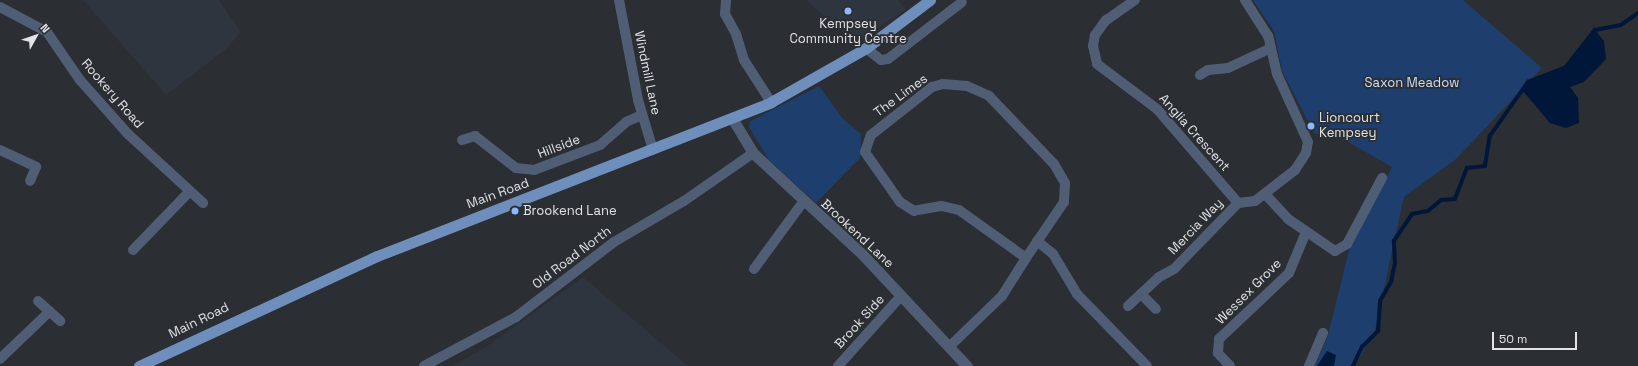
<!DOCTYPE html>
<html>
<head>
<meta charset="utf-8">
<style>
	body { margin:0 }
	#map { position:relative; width:1638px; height:366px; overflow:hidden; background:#2b2e32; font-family:"Space Grotesk",sans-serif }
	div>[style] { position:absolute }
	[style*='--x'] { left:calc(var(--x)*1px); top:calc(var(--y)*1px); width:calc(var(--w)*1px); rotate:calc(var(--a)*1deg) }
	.built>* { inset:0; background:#2e353f }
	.green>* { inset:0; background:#1e3e6d }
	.water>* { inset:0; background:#01173a }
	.stream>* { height:3.5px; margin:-1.75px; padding:0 1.75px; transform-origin:1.75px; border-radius:1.75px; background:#01173a }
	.minor>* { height:10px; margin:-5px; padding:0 5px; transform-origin:5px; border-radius:5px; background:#4f5e75 }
	.tertiary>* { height:11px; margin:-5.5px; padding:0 5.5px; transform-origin:5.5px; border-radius:5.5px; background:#4f5e75 }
	.primary>* { height:11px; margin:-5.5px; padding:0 5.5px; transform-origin:5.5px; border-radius:5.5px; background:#6e8ebc }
	.dots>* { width:11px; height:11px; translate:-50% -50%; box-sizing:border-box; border:2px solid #2b2e32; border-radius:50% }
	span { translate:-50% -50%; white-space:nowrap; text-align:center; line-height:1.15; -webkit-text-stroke:3.5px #2b2e32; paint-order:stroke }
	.poi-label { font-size:13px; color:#e1e3e7 }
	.left { translate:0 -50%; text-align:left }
	.street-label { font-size:13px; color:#e1e3e7 }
	.park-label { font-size:13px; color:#c9dffe }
	.north { position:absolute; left:16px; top:16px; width:40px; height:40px; -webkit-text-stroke:3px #2b2e32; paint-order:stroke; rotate:50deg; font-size:11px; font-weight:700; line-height:16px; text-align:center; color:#e1e3e7 }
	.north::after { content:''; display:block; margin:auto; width:14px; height:18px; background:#e1e3e7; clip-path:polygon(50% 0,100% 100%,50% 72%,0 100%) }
	.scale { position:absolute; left:1492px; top:332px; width:85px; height:18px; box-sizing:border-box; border:2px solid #e1e3e7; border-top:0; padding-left:5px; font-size:12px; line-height:14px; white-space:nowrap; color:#e1e3e7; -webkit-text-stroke:3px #2b2e32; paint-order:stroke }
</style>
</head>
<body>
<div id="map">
	<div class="built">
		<i style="clip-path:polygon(83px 0,219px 0,241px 32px,226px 49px,166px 95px)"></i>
		<i style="clip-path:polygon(806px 0,898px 0,906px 10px,854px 42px)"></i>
		<i style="clip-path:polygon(583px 277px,688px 366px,452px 366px,486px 347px)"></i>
	</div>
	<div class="green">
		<i style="clip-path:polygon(1253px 0,1463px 0,1542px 68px,1456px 159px,1404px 197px,1375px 330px,1355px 366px,1315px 366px,1328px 335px,1350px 246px,1392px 167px,1341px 138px,1314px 133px,1282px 71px,1274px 31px)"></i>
		<i style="clip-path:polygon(819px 86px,843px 119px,861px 134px,860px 158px,816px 203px,769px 160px,749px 127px,750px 121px)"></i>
	</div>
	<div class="water">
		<i style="clip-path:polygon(1595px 30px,1604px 41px,1606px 59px,1584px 82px,1570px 87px,1578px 98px,1579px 123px,1566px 128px,1550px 123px,1522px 90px,1528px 82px,1565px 68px)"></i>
		<i style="clip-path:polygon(1327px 351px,1336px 355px,1334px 366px,1317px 366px)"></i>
	</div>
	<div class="stream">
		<i style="--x:1353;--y:366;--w:21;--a:-65"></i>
		<i style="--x:1362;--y:347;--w:23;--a:-45"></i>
		<i style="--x:1378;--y:331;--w:30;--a:-86"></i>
		<i style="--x:1380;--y:301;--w:22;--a:-60"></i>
		<i style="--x:1391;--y:282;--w:19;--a:-78"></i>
		<i style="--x:1395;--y:263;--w:22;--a:-93"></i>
		<i style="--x:1394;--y:241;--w:32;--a:-56"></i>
		<i style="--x:1412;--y:214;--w:16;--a:-11"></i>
		<i style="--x:1428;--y:211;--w:17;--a:-40"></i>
		<i style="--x:1441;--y:200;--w:14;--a:-4"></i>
		<i style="--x:1455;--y:199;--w:33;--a:-69"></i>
		<i style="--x:1467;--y:168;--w:18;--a:-6"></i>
		<i style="--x:1485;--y:166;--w:30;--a:-81"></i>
		<i style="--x:1490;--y:136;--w:66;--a:-54.9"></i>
		<i style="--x:1528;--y:82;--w:40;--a:-21"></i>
		<i style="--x:1565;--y:68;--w:48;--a:-51.7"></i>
		<i style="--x:1595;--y:30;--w:26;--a:-11"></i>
		<i style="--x:1621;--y:25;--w:21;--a:-35"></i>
	</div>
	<div class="minor">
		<i style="--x:619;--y:0;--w:102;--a:79.2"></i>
		<i style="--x:638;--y:100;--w:52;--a:73.3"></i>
		<i style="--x:726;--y:0;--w:14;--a:94"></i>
		<i style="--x:725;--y:14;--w:23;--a:61"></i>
		<i style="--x:736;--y:34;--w:27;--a:73"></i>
		<i style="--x:744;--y:60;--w:50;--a:57.3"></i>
		<i style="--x:1135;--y:0;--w:35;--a:145"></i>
		<i style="--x:1106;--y:20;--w:19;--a:126"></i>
		<i style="--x:1095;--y:35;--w:11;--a:100"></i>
		<i style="--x:1093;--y:46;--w:18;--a:77"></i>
		<i style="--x:1097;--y:64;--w:75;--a:36.9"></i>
		<i style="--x:1157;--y:109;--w:124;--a:49.2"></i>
		<i style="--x:0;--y:7;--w:53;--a:28"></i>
		<i style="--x:47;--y:32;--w:58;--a:55.5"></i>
		<i style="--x:80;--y:80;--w:72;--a:48.4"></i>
		<i style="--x:128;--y:134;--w:102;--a:42.6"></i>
		<i style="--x:866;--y:48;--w:19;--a:39"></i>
		<i style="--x:881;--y:60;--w:7;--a:-8"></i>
		<i style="--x:888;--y:59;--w:93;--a:-37.6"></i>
		<i style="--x:1200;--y:75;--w:9;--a:-32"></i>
		<i style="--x:1208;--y:70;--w:20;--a:-6"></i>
		<i style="--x:1228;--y:68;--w:47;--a:-24.9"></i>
		<i style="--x:462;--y:140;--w:14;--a:-17"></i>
		<i style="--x:475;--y:136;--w:52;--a:38"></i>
		<i style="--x:516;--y:168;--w:18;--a:6"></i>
		<i style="--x:534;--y:170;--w:71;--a:-20.7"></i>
		<i style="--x:600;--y:145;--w:35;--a:-41"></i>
		<i style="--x:626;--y:122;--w:17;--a:-24"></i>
		<i style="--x:0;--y:150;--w:40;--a:25"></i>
		<i style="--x:36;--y:167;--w:15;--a:113"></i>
		<i style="--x:1265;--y:194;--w:34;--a:47"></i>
		<i style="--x:1288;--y:219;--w:57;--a:34.2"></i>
		<i style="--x:1335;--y:251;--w:14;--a:-30"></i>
		<i style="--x:1347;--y:244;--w:75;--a:-62.1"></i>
		<i style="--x:1238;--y:203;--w:17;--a:-7"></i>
		<i style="--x:1255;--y:201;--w:51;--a:-37.8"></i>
		<i style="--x:1295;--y:170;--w:20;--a:-57"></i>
		<i style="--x:1306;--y:153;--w:11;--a:-80"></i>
		<i style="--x:1308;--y:142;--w:75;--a:-114.5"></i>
		<i style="--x:1277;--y:74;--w:39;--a:-103"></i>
		<i style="--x:1268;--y:36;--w:43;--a:-122.6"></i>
		<i style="--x:1037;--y:241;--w:21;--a:39"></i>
		<i style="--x:1053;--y:254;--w:47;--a:59"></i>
		<i style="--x:1077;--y:294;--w:100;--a:45.8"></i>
		<i style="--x:133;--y:250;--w:81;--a:-46"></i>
		<i style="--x:754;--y:269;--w:83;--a:-53.8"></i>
		<i style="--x:1141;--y:294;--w:21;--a:45"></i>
		<i style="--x:38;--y:301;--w:30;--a:42"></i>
		<i style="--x:1128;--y:306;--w:42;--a:-43.1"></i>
		<i style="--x:1159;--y:277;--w:17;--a:-28"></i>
		<i style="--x:1174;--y:269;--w:92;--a:-45.9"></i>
		<i style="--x:949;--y:347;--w:74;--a:-43.9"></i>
		<i style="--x:1002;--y:296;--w:45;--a:-57.7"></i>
		<i style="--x:1026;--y:258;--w:82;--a:-144.4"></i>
		<i style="--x:959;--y:210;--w:18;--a:-167"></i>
		<i style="--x:941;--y:206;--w:27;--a:170"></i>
		<i style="--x:914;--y:211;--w:17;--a:-147"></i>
		<i style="--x:900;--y:202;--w:61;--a:-125"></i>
		<i style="--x:865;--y:152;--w:18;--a:-71"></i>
		<i style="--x:871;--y:135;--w:78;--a:-38.2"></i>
		<i style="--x:932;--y:87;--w:11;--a:-15"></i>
		<i style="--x:943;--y:84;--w:24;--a:5"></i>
		<i style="--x:967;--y:86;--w:24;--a:24"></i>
		<i style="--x:989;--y:96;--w:94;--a:46.3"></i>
		<i style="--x:1054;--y:164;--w:22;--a:60"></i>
		<i style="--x:1065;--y:183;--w:19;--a:93"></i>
		<i style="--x:1064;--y:202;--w:68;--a:124.2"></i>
		<i style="--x:0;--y:359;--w:69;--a:-43.8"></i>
		<i style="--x:424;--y:366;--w:104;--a:-28"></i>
		<i style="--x:516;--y:317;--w:123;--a:-37.4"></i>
		<i style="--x:614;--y:242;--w:81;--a:-30.4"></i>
		<i style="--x:684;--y:201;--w:84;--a:-34.8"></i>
		<i style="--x:838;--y:366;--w:94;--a:-48"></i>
		<i style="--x:1230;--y:366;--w:18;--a:-133"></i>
		<i style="--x:1218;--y:353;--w:14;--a:-86"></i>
		<i style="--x:1219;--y:339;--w:96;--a:-43.3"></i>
		<i style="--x:1289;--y:273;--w:44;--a:-67.5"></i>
		<i style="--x:1309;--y:366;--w:36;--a:-67"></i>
	</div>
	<div class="tertiary">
		<i style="--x:732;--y:118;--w:41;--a:59"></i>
		<i style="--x:753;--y:153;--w:150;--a:42.8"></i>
		<i style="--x:863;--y:255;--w:152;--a:46.9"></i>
	</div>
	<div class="primary">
		<i style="--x:139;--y:366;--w:262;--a:-24.8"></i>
		<i style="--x:377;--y:256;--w:423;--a:-21.3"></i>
		<i style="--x:771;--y:102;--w:109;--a:-29.6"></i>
		<i style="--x:866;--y:48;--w:80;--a:-36.9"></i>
	</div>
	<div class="dots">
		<i style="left:848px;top:11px;background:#8cb9fc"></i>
		<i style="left:1311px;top:126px;background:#8cb9fc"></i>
		<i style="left:515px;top:211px;background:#8cb9fc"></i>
	</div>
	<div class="poi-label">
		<span style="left:848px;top:32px">Kempsey<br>Community Centre</span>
		<span class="left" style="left:1319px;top:126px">Lioncourt<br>Kempsey</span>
		<span class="left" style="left:523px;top:211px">Brookend Lane</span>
	</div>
	<div class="street-label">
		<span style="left:647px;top:73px;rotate:78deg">Windmill Lane</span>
		<span style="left:112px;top:94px;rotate:49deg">Rookery Road</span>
		<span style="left:901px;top:96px;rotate:-36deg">The Limes</span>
		<span style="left:1194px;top:133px;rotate:48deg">Anglia Crescent</span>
		<span style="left:559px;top:147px;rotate:-21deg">Hillside</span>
		<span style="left:498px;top:194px;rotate:-20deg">Main Road</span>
		<span style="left:1196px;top:227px;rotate:-46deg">Mercia Way</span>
		<span style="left:857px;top:234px;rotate:43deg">Brookend Lane</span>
		<span style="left:572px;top:258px;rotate:-37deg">Old Road North</span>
		<span style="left:1249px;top:292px;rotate:-45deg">Wessex Grove</span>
		<span style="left:199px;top:321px;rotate:-26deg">Main Road</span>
		<span style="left:860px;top:322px;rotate:-48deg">Brook Side</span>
	</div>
	<div class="park-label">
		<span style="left:1412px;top:83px">Saxon Meadow</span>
	</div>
	<div class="north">N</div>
	<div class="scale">50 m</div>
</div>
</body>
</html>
